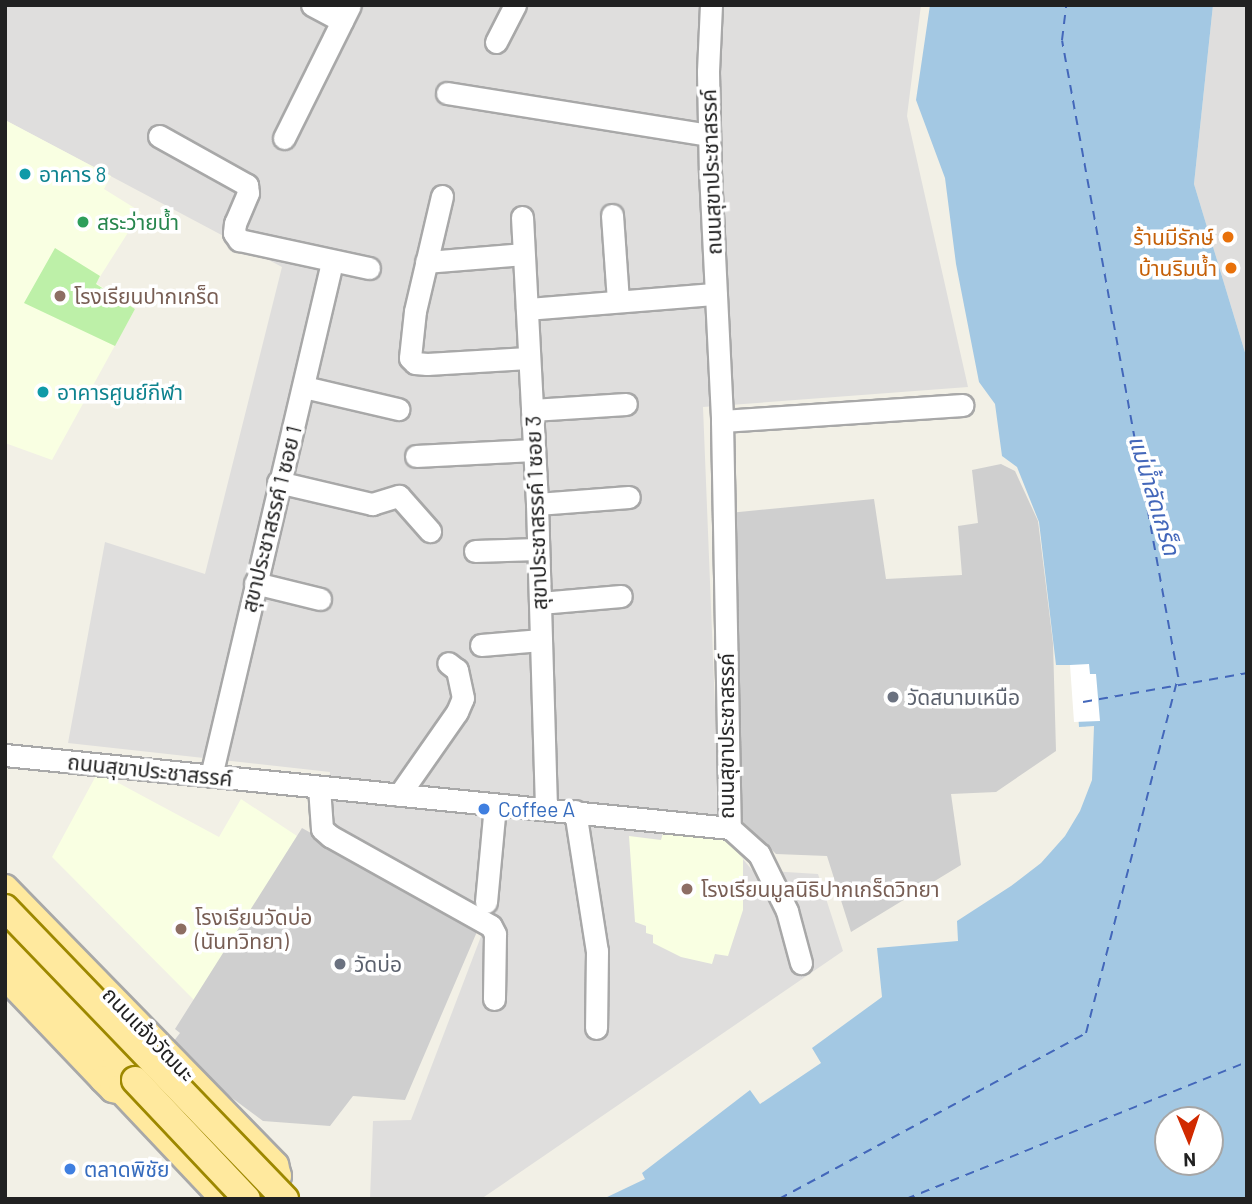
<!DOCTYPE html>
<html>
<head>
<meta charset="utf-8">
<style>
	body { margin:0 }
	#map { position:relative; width:1252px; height:1204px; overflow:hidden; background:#f2f0e6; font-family:Barlow,"Noto Sans Thai",sans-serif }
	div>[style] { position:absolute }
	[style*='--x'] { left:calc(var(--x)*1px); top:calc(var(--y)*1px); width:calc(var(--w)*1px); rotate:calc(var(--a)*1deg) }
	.residential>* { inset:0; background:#dfdedd }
	.education>* { inset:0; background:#f9ffe2 }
	.religious>* { inset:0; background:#cfcfcf }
	.grass>* { inset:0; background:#bdf0a8 }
	.water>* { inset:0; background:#a3c8e3 }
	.pier>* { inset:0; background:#fff }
	.ferry>* { height:2px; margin-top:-1px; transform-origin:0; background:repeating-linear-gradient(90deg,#4367ba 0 9px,transparent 0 16px) }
	.roads { filter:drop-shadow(2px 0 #a8a8a8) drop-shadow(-2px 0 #a8a8a8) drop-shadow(0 2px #a8a8a8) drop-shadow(0 -2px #a8a8a8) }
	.minor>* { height:21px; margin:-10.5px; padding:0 10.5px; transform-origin:10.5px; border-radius:10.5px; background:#fff }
	.major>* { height:26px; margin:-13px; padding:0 13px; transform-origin:13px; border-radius:13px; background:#ffe99e }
	.bridges { filter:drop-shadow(2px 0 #9d8800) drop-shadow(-2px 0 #9d8800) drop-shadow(0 2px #9d8800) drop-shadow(0 -2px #9d8800) }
	.major-bridge>* { height:26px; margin:-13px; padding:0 13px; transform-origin:13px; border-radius:13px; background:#ffe99e }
	.dots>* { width:19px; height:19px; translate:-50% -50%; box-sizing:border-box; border:4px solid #fff; border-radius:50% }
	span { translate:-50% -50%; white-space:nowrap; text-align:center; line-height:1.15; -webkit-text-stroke:7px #fff; paint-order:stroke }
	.street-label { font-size:21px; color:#212121 }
	.culture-label { font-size:21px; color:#0d838f }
	.left { translate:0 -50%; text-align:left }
	.leisure-label { font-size:21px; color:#27864d }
	.food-label { font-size:21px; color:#c56008 }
	.right { translate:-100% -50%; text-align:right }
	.education-label { font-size:21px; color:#785e54 }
	.worship-label { font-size:21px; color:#5b616d }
	.shop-label { font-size:21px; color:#366cbe }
	.water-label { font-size:23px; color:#4367ba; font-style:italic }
	.frame { position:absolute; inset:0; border:7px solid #212121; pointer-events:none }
	.north { position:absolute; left:1154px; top:1106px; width:70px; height:70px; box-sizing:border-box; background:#fff; border:2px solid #a6a6a6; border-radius:50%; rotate:178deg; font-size:19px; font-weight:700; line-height:28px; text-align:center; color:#212121 }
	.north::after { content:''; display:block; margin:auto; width:24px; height:32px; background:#d12a00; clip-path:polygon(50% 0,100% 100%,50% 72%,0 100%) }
</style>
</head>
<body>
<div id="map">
	<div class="residential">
		<i style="clip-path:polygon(5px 5px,921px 5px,907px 116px,968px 387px,703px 407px,720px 832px,752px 870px,818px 874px,843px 951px,481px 1199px,370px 1199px,373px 1121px,411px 1120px,488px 918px,326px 824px,330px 772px,68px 743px,105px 542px,205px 574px,282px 267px,5px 120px)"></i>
		<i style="clip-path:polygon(1213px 5px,1247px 5px,1247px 359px,1194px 184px)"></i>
	</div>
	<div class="education">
		<i style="clip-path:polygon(5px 120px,111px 176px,104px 189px,141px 212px,96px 283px,135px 309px,52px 460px,5px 443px)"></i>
		<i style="clip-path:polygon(98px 772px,219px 837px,241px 799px,297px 836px,195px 1001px,52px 857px)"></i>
		<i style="clip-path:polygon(665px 826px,725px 838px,743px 859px,743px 910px,728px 956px,715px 954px,712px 964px,681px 957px,653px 943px,653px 935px,646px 933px,646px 926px,635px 922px,629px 836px,661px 840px)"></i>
	</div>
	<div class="religious">
		<i style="clip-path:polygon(1001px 464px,1015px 471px,1038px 521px,1053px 643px,1056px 751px,996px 792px,951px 794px,961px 865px,851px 932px,827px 856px,776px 854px,733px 812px,729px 513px,874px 499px,886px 579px,962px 575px,958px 526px,978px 523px,972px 470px)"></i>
		<i style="clip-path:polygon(302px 828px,479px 927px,405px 1100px,353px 1096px,330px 1126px,263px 1121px,167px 1050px,180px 1033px,175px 1029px)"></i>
	</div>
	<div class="grass">
		<i style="clip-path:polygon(55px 248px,100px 276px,96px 284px,135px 309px,115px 346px,24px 303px)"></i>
	</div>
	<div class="water">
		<i style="clip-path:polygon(evenodd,930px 5px,1213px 5px,1194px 184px,1247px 359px,1247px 1199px,603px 1199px,645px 1179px,642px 1173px,750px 1090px,760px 1104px,821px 1063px,812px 1048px,882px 997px,877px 948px,958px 941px,957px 921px,1011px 886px,1041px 863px,1065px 836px,1080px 811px,1092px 780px,1094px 726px,1079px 727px,1075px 665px,1056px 665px,1039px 522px,1017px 467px,1002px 456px,995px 404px,979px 382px,956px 264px,945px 178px,916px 100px,930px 5px,1168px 1120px,1210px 1120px,1210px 1162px,1168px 1162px,1168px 1120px)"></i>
	</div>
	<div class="pier">
		<i style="clip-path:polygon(1089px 664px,1090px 674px,1096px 674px,1100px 721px,1074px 722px,1070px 665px)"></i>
	</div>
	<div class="ferry">
		<i style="--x:1083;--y:702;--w:167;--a:-10"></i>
		<i style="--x:779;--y:1199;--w:349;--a:-28.4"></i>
		<i style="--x:1086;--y:1033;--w:369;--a:-75.5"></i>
		<i style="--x:1178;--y:676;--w:646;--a:-100.34"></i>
		<i style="--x:1062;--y:40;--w:35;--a:-83"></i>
		<i style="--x:906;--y:1199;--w:367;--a:-21.9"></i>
	</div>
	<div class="roads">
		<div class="minor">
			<i style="--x:312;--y:5;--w:34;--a:28"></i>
			<i style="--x:711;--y:5;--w:67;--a:92.6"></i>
			<i style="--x:708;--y:72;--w:100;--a:88.9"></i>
			<i style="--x:710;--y:172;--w:249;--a:87.2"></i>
			<i style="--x:722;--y:421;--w:407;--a:88.9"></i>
			<i style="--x:496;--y:42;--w:42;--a:-62.8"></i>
			<i style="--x:447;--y:93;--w:265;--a:9.1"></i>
			<i style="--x:159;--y:136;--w:101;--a:29.1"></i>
			<i style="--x:247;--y:185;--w:8;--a:83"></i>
			<i style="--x:248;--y:193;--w:33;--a:113"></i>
			<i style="--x:235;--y:223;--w:10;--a:96"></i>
			<i style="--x:234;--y:233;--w:9;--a:54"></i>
			<i style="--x:239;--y:240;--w:133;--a:12.2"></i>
			<i style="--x:284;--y:138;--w:148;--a:-63.6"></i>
			<i style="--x:442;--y:196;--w:118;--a:103.2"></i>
			<i style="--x:415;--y:311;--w:47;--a:96.1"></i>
			<i style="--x:410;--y:358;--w:7;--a:45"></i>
			<i style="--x:415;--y:363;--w:12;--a:5"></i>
			<i style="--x:427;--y:364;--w:101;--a:-3.4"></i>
			<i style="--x:612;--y:215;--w:86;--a:86"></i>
			<i style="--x:522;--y:217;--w:287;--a:87"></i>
			<i style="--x:537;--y:504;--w:305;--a:88.3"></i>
			<i style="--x:426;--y:262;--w:97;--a:-4.7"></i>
			<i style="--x:527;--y:309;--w:189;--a:-4.6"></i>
			<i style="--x:304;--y:387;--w:97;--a:13.2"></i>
			<i style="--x:532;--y:410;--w:94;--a:-3.7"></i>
			<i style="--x:722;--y:421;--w:241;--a:-3.8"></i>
			<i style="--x:416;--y:456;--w:117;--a:-2.9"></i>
			<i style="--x:278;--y:482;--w:97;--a:13.2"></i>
			<i style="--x:372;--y:504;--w:28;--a:-17"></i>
			<i style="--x:399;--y:496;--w:47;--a:48.5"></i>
			<i style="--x:537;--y:504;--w:92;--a:-4.4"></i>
			<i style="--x:475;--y:551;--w:62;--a:-1.8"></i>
			<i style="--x:255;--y:583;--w:67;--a:13.8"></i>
			<i style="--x:540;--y:603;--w:81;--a:-4.9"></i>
			<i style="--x:481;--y:645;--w:60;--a:-4.8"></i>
			<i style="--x:5;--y:755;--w:729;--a:5.75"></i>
			<i style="--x:211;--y:776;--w:528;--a:-76.75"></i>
			<i style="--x:319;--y:787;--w:42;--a:85.9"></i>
			<i style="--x:322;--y:829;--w:11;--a:41"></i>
			<i style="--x:330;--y:836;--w:184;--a:29.2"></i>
			<i style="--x:491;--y:926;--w:9;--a:63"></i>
			<i style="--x:495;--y:934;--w:65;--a:90.9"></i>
			<i style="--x:399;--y:795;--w:101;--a:-55.1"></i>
			<i style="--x:457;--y:712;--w:15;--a:-67"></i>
			<i style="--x:463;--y:698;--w:29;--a:-102"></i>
			<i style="--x:457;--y:670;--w:11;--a:-142"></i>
			<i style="--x:575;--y:811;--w:142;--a:81.1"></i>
			<i style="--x:597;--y:951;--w:77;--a:90.7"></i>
			<i style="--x:730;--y:828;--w:39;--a:42"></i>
			<i style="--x:759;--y:854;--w:64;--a:63.8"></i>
			<i style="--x:787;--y:911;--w:54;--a:74.9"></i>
			<i style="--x:486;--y:902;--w:97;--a:-84.7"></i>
		</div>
		<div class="major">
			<i style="--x:5;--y:888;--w:387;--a:45.7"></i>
			<i style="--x:275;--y:1165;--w:11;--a:75"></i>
			<i style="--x:278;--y:1176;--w:26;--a:118"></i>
			<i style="--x:5;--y:942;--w:190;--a:46.7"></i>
			<i style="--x:5;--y:976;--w:142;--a:46.4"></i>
			<i style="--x:103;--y:1079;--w:14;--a:45"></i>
			<i style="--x:113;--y:1089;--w:9;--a:13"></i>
			<i style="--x:122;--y:1091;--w:149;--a:46.6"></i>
		</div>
	</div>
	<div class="bridges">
		<div class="major-bridge">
			<i style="--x:5;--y:908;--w:404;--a:46.1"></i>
			<i style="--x:135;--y:1080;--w:163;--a:46.7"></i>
		</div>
	</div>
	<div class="dots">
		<i style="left:25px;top:174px;background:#0f9aa8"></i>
		<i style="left:83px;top:222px;background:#2e9e5b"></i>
		<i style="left:1228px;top:237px;background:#e8710a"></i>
		<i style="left:1231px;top:268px;background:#e8710a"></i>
		<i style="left:60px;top:296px;background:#8d6e63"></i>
		<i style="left:43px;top:392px;background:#0f9aa8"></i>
		<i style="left:893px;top:697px;background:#6b7280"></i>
		<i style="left:484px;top:809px;background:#3f7fe0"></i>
		<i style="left:687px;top:889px;background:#8d6e63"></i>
		<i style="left:181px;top:929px;background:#8d6e63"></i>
		<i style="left:340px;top:964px;background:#6b7280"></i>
		<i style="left:70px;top:1169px;background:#3f7fe0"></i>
	</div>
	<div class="street-label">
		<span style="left:711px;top:172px;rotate:-92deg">ถนนสุขาประชาสรรค์</span>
		<span style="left:536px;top:513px;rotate:-92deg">สุขาประชาสรรค์ 1 ซอย 3</span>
		<span style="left:271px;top:519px;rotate:-76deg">สุขาประชาสรรค์ 1 ซอย 1</span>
		<span style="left:726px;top:736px;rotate:-90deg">ถนนสุขาประชาสรรค์</span>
		<span style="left:150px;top:770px;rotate:6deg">ถนนสุขาประชาสรรค์</span>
		<span style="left:149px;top:1034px;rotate:46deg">ถนนแจ้งวัฒนะ</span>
	</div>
	<div class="culture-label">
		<span class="left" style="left:39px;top:174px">อาคาร 8</span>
		<span class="left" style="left:57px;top:392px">อาคารศูนย์กีฬา</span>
	</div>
	<div class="leisure-label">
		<span class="left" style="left:97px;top:222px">สระว่ายน้ำ</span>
	</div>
	<div class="food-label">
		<span class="right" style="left:1214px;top:237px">ร้านมีรักษ์</span>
		<span class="right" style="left:1217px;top:268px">บ้านริมน้ำ</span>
	</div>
	<div class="education-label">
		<span class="left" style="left:74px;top:296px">โรงเรียนปากเกร็ด</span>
		<span class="left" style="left:701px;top:889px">โรงเรียนมูลนิธิปากเกร็ดวิทยา</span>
		<span class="left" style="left:195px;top:929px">โรงเรียนวัดบ่อ<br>(นันทวิทยา)</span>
	</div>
	<div class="worship-label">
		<span class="left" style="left:907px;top:697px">วัดสนามเหนือ</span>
		<span class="left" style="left:354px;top:964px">วัดบ่อ</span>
	</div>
	<div class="shop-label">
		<span class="left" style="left:498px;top:809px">Coffee A</span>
		<span class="left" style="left:84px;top:1169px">ตลาดพิชัย</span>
	</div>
	<div class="water-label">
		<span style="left:1155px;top:495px;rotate:73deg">แม่น้ำลัดเกร็ด</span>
	</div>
	<div class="frame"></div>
	<div class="north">N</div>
</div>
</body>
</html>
